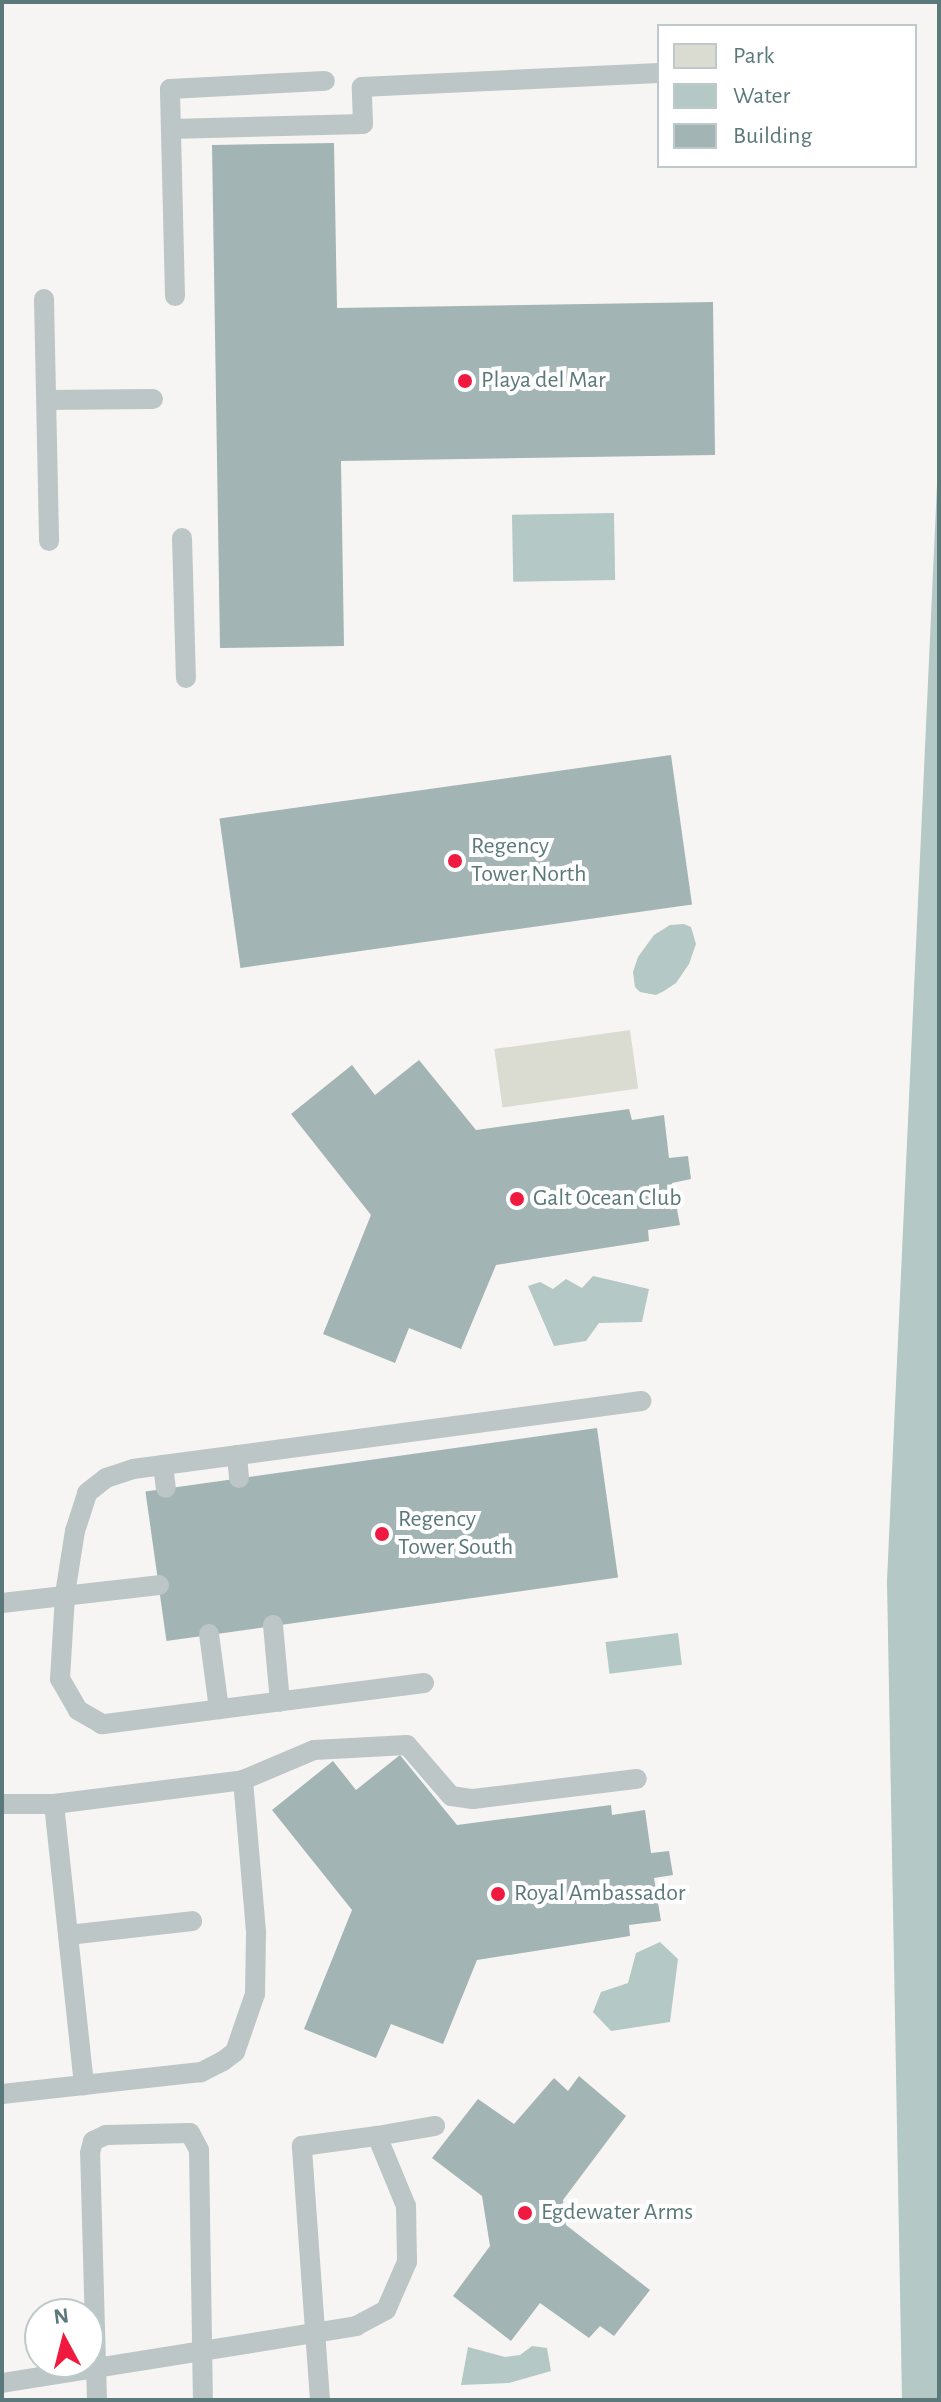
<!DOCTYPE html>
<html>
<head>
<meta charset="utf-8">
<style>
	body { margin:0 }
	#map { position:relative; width:941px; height:2402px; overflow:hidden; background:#f7f5f3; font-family:"Alegreya Sans",sans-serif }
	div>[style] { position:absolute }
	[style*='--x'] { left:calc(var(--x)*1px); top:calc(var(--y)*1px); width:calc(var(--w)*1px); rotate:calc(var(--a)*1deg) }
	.green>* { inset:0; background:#dadcd2; transform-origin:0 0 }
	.water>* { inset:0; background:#b4c8c5; transform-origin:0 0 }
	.building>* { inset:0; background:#a3b4b4; transform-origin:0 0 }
	.lane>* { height:20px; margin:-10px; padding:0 10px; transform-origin:10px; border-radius:10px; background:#bcc6c6 }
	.dots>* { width:22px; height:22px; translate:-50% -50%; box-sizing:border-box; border:4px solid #fff; border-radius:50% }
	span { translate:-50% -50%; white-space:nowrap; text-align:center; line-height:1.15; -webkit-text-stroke:8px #fff; paint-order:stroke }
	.poi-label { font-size:24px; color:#5b797b }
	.left { translate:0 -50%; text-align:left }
	.frame { position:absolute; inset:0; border:4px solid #5b797b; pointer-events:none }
	.legend { position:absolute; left:657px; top:24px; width:260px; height:144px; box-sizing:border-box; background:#fff; border:2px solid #bdc9ca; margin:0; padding:10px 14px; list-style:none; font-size:24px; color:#5b797b }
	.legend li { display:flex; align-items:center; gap:16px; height:40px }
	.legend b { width:40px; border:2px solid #bdc9ca }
	.north { position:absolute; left:24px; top:2298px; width:80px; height:80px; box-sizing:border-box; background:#fff; border:2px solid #bdc9ca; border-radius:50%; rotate:353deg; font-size:22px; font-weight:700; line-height:32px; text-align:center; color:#5b797b }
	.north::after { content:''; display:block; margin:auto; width:28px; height:36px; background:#f01a41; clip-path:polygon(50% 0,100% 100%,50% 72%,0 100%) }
</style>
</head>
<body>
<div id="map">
	<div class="green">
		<i style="left:630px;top:1030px;width:59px;height:137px;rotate:82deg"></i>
	</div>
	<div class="water">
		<i style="clip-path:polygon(939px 441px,939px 2400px,902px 2400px,887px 1581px)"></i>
		<i style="left:614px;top:513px;width:67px;height:102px;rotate:89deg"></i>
		<i style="clip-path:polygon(684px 924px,691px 927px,696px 944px,689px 964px,676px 983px,664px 991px,656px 995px,640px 992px,635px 987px,633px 972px,638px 957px,654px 935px,670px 925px)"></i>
		<i style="clip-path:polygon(593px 1276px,649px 1289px,642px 1322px,599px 1323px,586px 1341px,554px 1346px,528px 1286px,540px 1282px,553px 1289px,566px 1279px,582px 1288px)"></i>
		<i style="left:678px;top:1633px;width:32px;height:73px;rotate:83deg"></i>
		<i style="clip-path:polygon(660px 1942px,678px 1959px,670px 2022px,611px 2031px,593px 2012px,601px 1992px,628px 1983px,636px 1953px)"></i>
		<i style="clip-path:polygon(532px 2346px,547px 2348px,551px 2371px,509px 2383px,461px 2385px,468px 2347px,505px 2357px,520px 2355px)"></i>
	</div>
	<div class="building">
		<i style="clip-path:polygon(334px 143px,337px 308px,713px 302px,715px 455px,341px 461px,344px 646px,220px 648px,212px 145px)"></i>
		<i style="left:671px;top:755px;width:151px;height:456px;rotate:82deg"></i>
		<i style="clip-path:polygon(419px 1060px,476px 1130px,629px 1109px,632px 1120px,664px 1115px,669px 1158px,688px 1156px,691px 1179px,672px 1183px,680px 1225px,648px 1230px,649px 1241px,496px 1265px,461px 1349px,409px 1328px,395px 1363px,323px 1334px,371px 1215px,291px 1114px,352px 1065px,375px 1095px)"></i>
		<i style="left:597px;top:1428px;width:151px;height:456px;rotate:82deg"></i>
		<i style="clip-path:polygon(400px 1755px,457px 1825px,611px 1805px,612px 1815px,645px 1810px,651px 1853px,669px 1851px,673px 1875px,654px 1878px,661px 1921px,629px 1925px,630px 1936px,477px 1960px,443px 2044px,391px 2024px,376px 2058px,304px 2029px,352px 1910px,272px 1810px,333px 1761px,356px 1790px)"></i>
		<i style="clip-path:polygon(579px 2076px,626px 2116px,563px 2200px,566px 2225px,650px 2290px,614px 2336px,600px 2326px,589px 2338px,540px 2303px,511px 2341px,453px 2296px,490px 2246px,482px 2196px,432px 2158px,478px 2099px,514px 2124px,554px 2078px,568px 2091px)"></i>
	</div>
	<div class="lane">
		<i style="--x:171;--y:129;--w:192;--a:-1.5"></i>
		<i style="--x:363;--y:124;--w:37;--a:-92"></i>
		<i style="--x:362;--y:87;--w:297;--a:-2.7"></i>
		<i style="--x:175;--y:296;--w:207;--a:-91.4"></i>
		<i style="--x:170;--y:89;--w:155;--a:-3"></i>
		<i style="--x:44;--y:299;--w:242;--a:88.8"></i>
		<i style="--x:47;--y:400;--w:106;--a:-0.5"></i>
		<i style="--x:182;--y:538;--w:140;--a:88.4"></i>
		<i style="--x:237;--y:1455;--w:23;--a:85"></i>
		<i style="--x:163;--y:1465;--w:23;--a:83"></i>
		<i style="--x:2;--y:1603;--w:158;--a:-6.5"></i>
		<i style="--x:273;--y:1625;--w:77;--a:84.8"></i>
		<i style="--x:209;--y:1634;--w:76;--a:82.4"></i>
		<i style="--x:424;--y:1683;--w:325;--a:172.7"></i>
		<i style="--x:102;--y:1724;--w:28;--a:-150"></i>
		<i style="--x:78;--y:1710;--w:36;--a:-120"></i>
		<i style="--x:60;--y:1679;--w:85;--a:-86.6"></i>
		<i style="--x:65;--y:1594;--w:64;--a:-81"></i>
		<i style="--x:75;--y:1531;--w:40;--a:-72"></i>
		<i style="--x:87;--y:1493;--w:24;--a:-38"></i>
		<i style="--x:106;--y:1478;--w:28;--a:-18"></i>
		<i style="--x:133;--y:1469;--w:513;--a:-7.62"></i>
		<i style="--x:243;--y:1780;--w:77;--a:-22.9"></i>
		<i style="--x:314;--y:1750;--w:93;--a:-3.1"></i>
		<i style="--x:407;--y:1745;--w:67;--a:49.2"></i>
		<i style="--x:451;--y:1796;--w:22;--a:8"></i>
		<i style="--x:473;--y:1799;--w:165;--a:-7"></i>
		<i style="--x:2;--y:1804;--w:52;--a:0"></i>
		<i style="--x:54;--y:1804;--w:191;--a:-7.2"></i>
		<i style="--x:243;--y:1780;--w:153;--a:85.1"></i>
		<i style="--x:256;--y:1932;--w:62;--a:90.9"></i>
		<i style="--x:255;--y:1994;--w:61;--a:109"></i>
		<i style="--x:235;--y:2052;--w:15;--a:143"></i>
		<i style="--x:223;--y:2061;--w:25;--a:153"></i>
		<i style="--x:201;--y:2072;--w:200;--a:173.7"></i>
		<i style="--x:54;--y:1804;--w:283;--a:83.9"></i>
		<i style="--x:68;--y:1935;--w:125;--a:-6.4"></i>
		<i style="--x:2;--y:2383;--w:359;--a:-9.1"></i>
		<i style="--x:356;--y:2326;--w:34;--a:-28"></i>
		<i style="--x:386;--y:2310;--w:52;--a:-66.4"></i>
		<i style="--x:407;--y:2262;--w:56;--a:-91"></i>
		<i style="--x:406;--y:2206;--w:76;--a:-112.5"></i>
		<i style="--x:377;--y:2136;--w:59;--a:-9.8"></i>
		<i style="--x:97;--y:2400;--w:247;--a:-91.6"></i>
		<i style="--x:90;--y:2153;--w:12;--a:-76"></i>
		<i style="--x:93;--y:2141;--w:14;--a:-25"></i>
		<i style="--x:106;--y:2135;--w:84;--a:-1.4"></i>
		<i style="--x:190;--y:2133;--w:19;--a:62"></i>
		<i style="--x:199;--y:2150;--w:250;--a:89.1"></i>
		<i style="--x:320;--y:2400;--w:255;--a:-94.1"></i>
		<i style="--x:302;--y:2146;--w:76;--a:-7.6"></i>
	</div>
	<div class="dots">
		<i style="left:465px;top:381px;background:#f01a41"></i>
		<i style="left:455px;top:861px;background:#f01a41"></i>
		<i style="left:517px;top:1199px;background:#f01a41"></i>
		<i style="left:382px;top:1534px;background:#f01a41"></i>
		<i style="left:498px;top:1894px;background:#f01a41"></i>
		<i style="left:525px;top:2213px;background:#f01a41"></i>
	</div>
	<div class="poi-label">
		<span class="left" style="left:481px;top:381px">Playa del Mar</span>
		<span class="left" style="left:471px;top:861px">Regency<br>Tower North</span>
		<span class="left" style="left:533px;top:1199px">Galt Ocean Club</span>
		<span class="left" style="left:398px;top:1534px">Regency<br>Tower South</span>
		<span class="left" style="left:514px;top:1894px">Royal Ambassador</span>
		<span class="left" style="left:541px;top:2213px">Egdewater Arms</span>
	</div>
	<div class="frame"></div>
	<ul class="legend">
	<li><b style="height:22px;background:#dadcd2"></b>Park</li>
	<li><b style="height:22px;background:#b4c8c5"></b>Water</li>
	<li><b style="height:22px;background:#a3b4b4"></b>Building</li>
	</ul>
	<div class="north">N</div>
</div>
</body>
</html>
